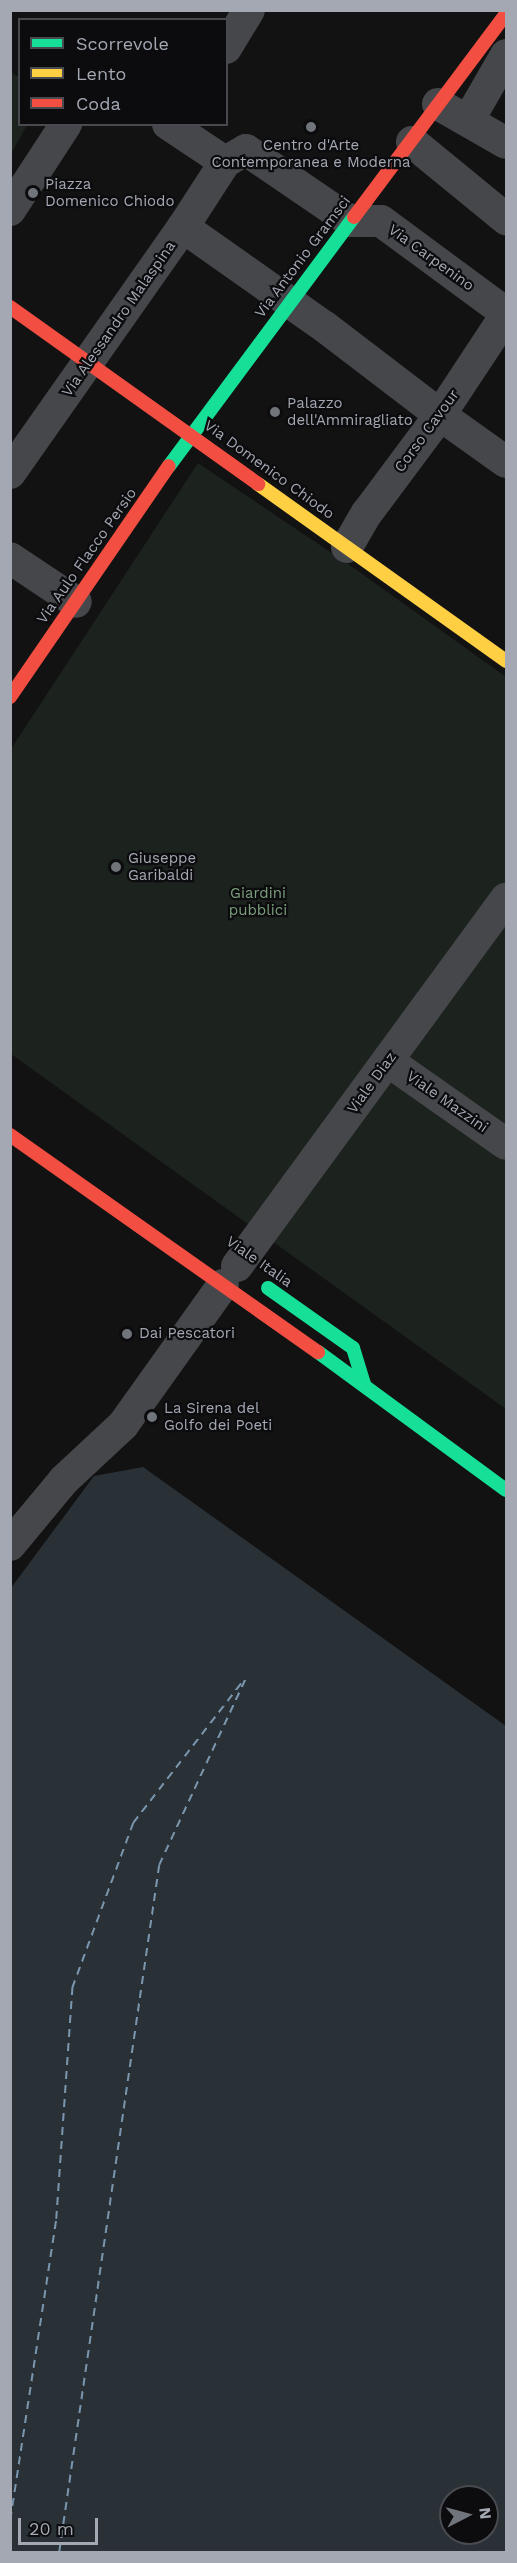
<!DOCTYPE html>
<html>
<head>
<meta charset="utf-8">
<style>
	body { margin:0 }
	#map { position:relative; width:517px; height:2563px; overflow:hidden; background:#121212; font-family:"Work Sans",sans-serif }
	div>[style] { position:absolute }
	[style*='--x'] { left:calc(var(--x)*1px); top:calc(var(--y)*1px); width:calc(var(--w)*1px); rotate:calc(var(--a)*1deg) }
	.green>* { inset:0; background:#1c221d }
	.water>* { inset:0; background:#293137 }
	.ferry>* { height:1.5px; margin-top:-0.75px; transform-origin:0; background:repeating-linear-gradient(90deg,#7a96ae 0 8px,transparent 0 14px) }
	.street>* { height:32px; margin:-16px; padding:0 16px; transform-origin:16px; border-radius:16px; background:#46474b }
	.fast>* { height:14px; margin:-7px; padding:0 7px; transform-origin:7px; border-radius:7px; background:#16e098 }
	.slow>* { height:14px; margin:-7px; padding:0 7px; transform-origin:7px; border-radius:7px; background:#ffcf43 }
	.jam>* { height:14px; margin:-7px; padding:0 7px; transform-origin:7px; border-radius:7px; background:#f24e42 }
	.dots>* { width:16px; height:16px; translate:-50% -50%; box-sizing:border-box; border:3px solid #0c0c0e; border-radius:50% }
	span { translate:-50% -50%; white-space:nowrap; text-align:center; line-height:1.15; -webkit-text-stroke:4.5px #0c0c0e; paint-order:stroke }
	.poi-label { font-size:15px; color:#a3a8b3 }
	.left { translate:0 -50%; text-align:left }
	.street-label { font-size:15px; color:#a3a8b3 }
	.park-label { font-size:15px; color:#7a9e7c }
	.frame { position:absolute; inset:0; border:12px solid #a3a8b3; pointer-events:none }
	.legend { position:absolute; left:18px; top:18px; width:210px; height:108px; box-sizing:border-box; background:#0c0c0e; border:2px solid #484a50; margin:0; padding:8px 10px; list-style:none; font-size:18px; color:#a3a8b3 }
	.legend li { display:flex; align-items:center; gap:12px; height:30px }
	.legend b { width:30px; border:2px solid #484a50 }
	.north { position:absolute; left:439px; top:2485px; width:60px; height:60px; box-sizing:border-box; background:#0c0c0e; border:2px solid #484a50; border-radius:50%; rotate:84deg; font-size:16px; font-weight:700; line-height:24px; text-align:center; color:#a3a8b3 }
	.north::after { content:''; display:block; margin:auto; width:21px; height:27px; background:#70747b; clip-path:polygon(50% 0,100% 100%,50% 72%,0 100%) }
	.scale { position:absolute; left:18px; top:2518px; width:80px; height:27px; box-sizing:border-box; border:3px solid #a3a8b3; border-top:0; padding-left:8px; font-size:18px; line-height:21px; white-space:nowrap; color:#a3a8b3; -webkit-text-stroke:4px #0c0c0e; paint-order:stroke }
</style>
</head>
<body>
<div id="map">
	<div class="green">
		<i style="clip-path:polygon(10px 72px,19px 77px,20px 124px,27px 125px,11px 154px)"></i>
		<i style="clip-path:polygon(198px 463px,354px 568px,506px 677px,506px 1409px,11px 1054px,11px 749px)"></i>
	</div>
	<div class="water">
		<i style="clip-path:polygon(evenodd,143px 1467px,506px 1726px,506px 2552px,11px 2552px,11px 1588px,94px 1476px,143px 1467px,451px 2497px,487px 2497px,487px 2533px,451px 2533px,451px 2497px)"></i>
	</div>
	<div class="ferry">
		<i style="--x:10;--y:2520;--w:304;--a:-81.3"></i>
		<i style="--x:56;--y:2219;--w:232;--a:-86"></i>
		<i style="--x:72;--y:1988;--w:176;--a:-69.7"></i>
		<i style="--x:133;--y:1823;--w:178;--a:-52.3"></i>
		<i style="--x:59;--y:2552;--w:694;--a:-81.72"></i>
		<i style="--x:159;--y:1865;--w:206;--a:-65.1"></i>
	</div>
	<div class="street">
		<i style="--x:226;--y:48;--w:44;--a:-58.8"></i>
		<i style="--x:438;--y:104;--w:78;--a:29.8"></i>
		<i style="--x:468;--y:121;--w:76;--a:-60.1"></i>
		<i style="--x:168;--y:124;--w:69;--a:33.7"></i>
		<i style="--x:412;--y:142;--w:122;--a:39.3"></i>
		<i style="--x:10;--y:210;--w:103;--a:-56.9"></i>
		<i style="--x:183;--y:227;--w:174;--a:35.2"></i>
		<i style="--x:325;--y:327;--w:145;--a:37.4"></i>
		<i style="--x:440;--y:415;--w:81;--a:35.5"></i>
		<i style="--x:10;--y:473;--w:301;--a:-54.9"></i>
		<i style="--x:183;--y:227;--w:77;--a:-57.1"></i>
		<i style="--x:225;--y:162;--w:24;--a:-30"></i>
		<i style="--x:246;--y:150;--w:126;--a:34.3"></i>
		<i style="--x:350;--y:221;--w:31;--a:0"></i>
		<i style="--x:381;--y:221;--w:155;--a:36.4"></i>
		<i style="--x:347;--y:547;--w:39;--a:-60"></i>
		<i style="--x:367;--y:513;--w:122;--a:-53.3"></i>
		<i style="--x:440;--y:415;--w:120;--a:-56.6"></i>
		<i style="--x:10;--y:558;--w:79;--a:33.7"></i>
		<i style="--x:388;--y:1061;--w:144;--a:35.1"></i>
		<i style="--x:237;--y:1266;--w:455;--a:-53.8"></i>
		<i style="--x:10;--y:1545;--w:85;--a:-50.3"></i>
		<i style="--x:64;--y:1480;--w:81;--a:-43"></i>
		<i style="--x:123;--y:1425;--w:172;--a:-54.5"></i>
	</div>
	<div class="fast">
		<i style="--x:169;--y:466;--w:310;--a:-53.4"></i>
		<i style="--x:268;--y:1288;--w:104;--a:35.2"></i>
		<i style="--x:353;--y:1348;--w:38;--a:73"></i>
		<i style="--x:318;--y:1352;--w:233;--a:36.3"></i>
	</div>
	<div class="slow">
		<i style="--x:258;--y:484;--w:305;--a:35.5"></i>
	</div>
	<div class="jam">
		<i style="--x:354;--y:217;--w:254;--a:-53.2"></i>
		<i style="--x:10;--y:307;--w:305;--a:35.5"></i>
		<i style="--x:10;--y:697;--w:280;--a:-55.5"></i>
		<i style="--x:10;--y:1135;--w:377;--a:35.2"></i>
	</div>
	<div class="dots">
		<i style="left:311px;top:127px;background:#70747b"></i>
		<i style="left:33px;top:193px;background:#70747b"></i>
		<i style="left:275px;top:412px;background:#70747b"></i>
		<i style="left:116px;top:867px;background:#70747b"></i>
		<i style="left:127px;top:1334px;background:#70747b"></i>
		<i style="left:152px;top:1417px;background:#70747b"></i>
	</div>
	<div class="poi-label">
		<span style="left:311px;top:154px">Centro d'Arte<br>Contemporanea e Moderna</span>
		<span class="left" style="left:45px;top:193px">Piazza<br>Domenico Chiodo</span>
		<span class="left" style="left:287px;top:412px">Palazzo<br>dell'Ammiragliato</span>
		<span class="left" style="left:128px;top:867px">Giuseppe<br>Garibaldi</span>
		<span class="left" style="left:139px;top:1334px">Dai Pescatori</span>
		<span class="left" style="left:164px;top:1417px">La Sirena del<br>Golfo dei Poeti</span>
	</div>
	<div class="street-label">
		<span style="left:303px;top:257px;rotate:-53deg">Via Antonio Gramsci</span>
		<span style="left:431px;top:258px;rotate:36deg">Via Carpenino</span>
		<span style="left:119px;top:319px;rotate:-55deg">Via Alessandro Malaspina</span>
		<span style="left:427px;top:431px;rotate:-54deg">Corso Cavour</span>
		<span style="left:269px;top:470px;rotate:36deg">Via Domenico Chiodo</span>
		<span style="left:87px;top:556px;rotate:-55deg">Via Aulo Flacco Persio</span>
		<span style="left:372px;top:1083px;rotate:-54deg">Viale Diaz</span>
		<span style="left:447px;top:1102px;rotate:35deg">Viale Mazzini</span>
		<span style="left:259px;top:1262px;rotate:35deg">Viale Italia</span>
	</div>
	<div class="park-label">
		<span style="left:258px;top:902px">Giardini<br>pubblici</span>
	</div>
	<div class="frame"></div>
	<ul class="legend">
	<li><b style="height:8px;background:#16e098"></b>Scorrevole</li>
	<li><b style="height:8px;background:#ffcf43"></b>Lento</li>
	<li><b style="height:8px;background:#f24e42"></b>Coda</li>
	</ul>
	<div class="north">N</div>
	<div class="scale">20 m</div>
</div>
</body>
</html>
